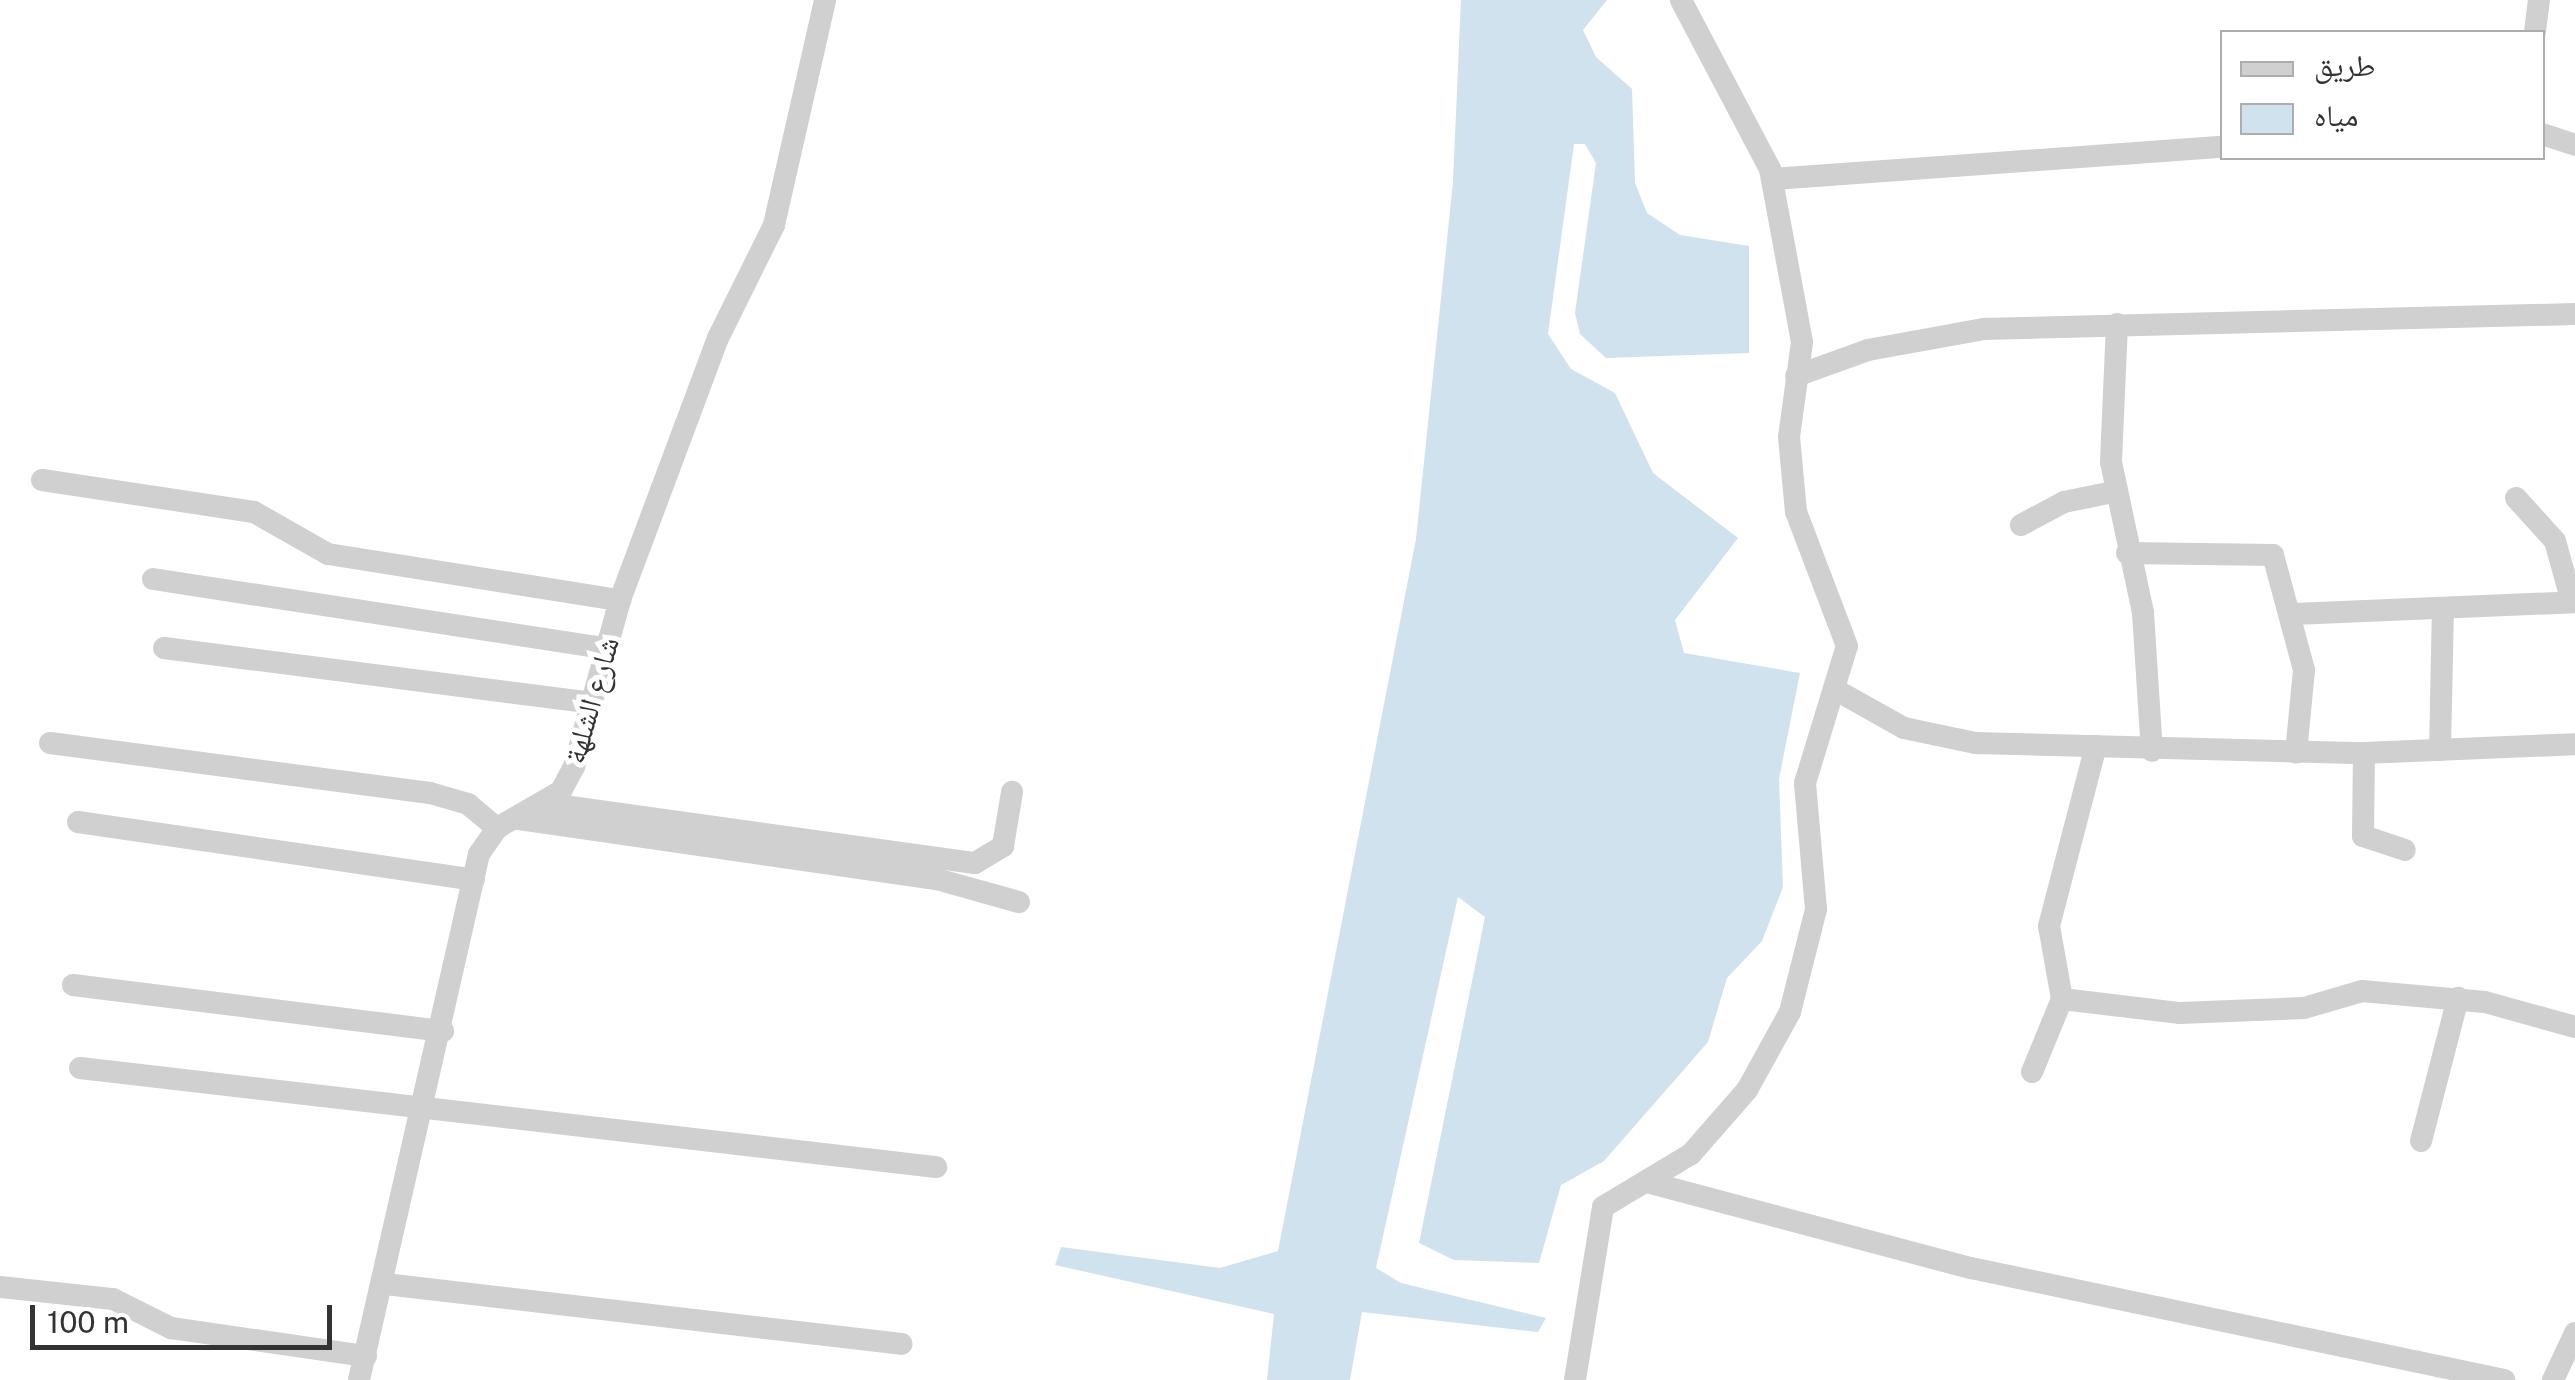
<!DOCTYPE html>
<html>
<head>
<meta charset="utf-8">
<style>
	body { margin:0 }
	#map { position:relative; width:2575px; height:1380px; overflow:hidden; background:#fff; font-family:"Public Sans","Noto Naskh Arabic",sans-serif }
	div>[style] { position:absolute }
	[style*='--x'] { left:calc(var(--x)*1px); top:calc(var(--y)*1px); width:calc(var(--w)*1px); rotate:calc(var(--a)*1deg) }
	.water>* { inset:0; background:#cfe2ee }
	.minor>* { height:22px; margin:-11px; padding:0 11px; transform-origin:11px; border-radius:11px; background:#d0d0d0 }
	span { translate:-50% -50%; white-space:nowrap; text-align:center; line-height:1.15; -webkit-text-stroke:10px #fff; paint-order:stroke }
	.street-label { font-size:30px; color:#333 }
	.legend { position:absolute; left:2220px; top:30px; width:325px; height:130px; box-sizing:border-box; background:#fff; border:2px solid #adadad; margin:0; padding:12px 18px; list-style:none; font-size:30px; color:#333 }
	.legend li { display:flex; align-items:center; gap:20px; height:50px }
	.legend b { width:50px; border:2px solid #adadad }
	.scale { position:absolute; left:30px; top:1305px; width:302px; height:45px; box-sizing:border-box; border:5px solid #333; border-top:0; padding-left:12px; font-size:30px; line-height:35px; white-space:nowrap; color:#333; -webkit-text-stroke:8px #fff; paint-order:stroke }
</style>
</head>
<body>
<div id="map">
	<div class="water">
		<i style="clip-path:polygon(1461px 0,1607px 0,1583px 30px,1596px 57px,1632px 89px,1635px 183px,1647px 213px,1680px 235px,1749px 246px,1749px 353px,1606px 358px,1580px 334px,1575px 313px,1596px 163px,1585px 144px,1574px 144px,1548px 334px,1571px 369px,1615px 393px,1653px 473px,1738px 538px,1675px 620px,1684px 653px,1800px 673px,1779px 779px,1783px 887px,1762px 941px,1727px 978px,1708px 1042px,1604px 1161px,1561px 1185px,1539px 1263px,1454px 1260px,1419px 1243px,1485px 917px,1458px 897px,1376px 1268px,1401px 1283px,1546px 1318px,1538px 1332px,1362px 1312px,1350px 1380px,1267px 1380px,1274px 1314px,1055px 1265px,1061px 1247px,1220px 1268px,1278px 1251px,1416px 539px,1453px 182px)"></i>
	</div>
	<div class="minor">
		<i style="--x:2535;--y:32;--w:32;--a:-83"></i>
		<i style="--x:2542;--y:134;--w:35;--a:18"></i>
		<i style="--x:1773;--y:179;--w:450;--a:-4.1"></i>
		<i style="--x:2117;--y:324;--w:138;--a:92.5"></i>
		<i style="--x:2111;--y:462;--w:154;--a:78"></i>
		<i style="--x:2143;--y:613;--w:138;--a:86.3"></i>
		<i style="--x:1796;--y:376;--w:77;--a:-19.9"></i>
		<i style="--x:1868;--y:350;--w:117;--a:-10.3"></i>
		<i style="--x:1983;--y:329;--w:592;--a:-1.45"></i>
		<i style="--x:42;--y:480;--w:214;--a:8.6"></i>
		<i style="--x:254;--y:512;--w:85;--a:29.6"></i>
		<i style="--x:328;--y:554;--w:296;--a:9"></i>
		<i style="--x:2516;--y:498;--w:58;--a:47.8"></i>
		<i style="--x:2555;--y:541;--w:63;--a:74.4"></i>
		<i style="--x:2021;--y:525;--w:49;--a:-28.1"></i>
		<i style="--x:2064;--y:502;--w:50;--a:-11.5"></i>
		<i style="--x:2127;--y:553;--w:146;--a:0.8"></i>
		<i style="--x:2273;--y:555;--w:119;--a:74.9"></i>
		<i style="--x:2304;--y:670;--w:83;--a:95.5"></i>
		<i style="--x:153;--y:579;--w:458;--a:8.7"></i>
		<i style="--x:2294;--y:614;--w:281;--a:-2.4"></i>
		<i style="--x:164;--y:648;--w:432;--a:7.3"></i>
		<i style="--x:1836;--y:690;--w:78;--a:29.2"></i>
		<i style="--x:1904;--y:728;--w:73;--a:11.9"></i>
		<i style="--x:1975;--y:743;--w:389;--a:1.5"></i>
		<i style="--x:2364;--y:753;--w:211;--a:-2.4"></i>
		<i style="--x:50;--y:743;--w:383;--a:7.5"></i>
		<i style="--x:430;--y:793;--w:40;--a:16"></i>
		<i style="--x:468;--y:804;--w:38;--a:40"></i>
		<i style="--x:2440;--y:750;--w:141;--a:-88.8"></i>
		<i style="--x:2364;--y:753;--w:83;--a:90.7"></i>
		<i style="--x:2363;--y:836;--w:44;--a:18.4"></i>
		<i style="--x:542;--y:803;--w:437;--a:7.9"></i>
		<i style="--x:975;--y:863;--w:33;--a:-31"></i>
		<i style="--x:1003;--y:846;--w:55;--a:-80.5"></i>
		<i style="--x:519;--y:819;--w:425;--a:8.2"></i>
		<i style="--x:940;--y:880;--w:82;--a:15.6"></i>
		<i style="--x:78;--y:822;--w:400;--a:8.3"></i>
		<i style="--x:73;--y:985;--w:373;--a:7.1"></i>
		<i style="--x:2062;--y:999;--w:119;--a:6.8"></i>
		<i style="--x:2180;--y:1013;--w:124;--a:-2.3"></i>
		<i style="--x:2304;--y:1008;--w:60;--a:-16.3"></i>
		<i style="--x:2362;--y:991;--w:123;--a:5.1"></i>
		<i style="--x:2485;--y:1002;--w:93;--a:15.5"></i>
		<i style="--x:80;--y:1068;--w:862;--a:6.6"></i>
		<i style="--x:2032;--y:1072;--w:79;--a:-67.7"></i>
		<i style="--x:2062;--y:999;--w:74;--a:-100.1"></i>
		<i style="--x:2049;--y:926;--w:186;--a:-75.4"></i>
		<i style="--x:2421;--y:1141;--w:148;--a:-75.5"></i>
		<i style="--x:1647;--y:1182;--w:335;--a:14.9"></i>
		<i style="--x:1971;--y:1268;--w:545;--a:11.87"></i>
		<i style="--x:385;--y:1284;--w:520;--a:6.62"></i>
		<i style="--x:0;--y:1287;--w:114;--a:6.1"></i>
		<i style="--x:113;--y:1299;--w:65;--a:26.6"></i>
		<i style="--x:171;--y:1328;--w:197;--a:8.2"></i>
		<i style="--x:359;--y:1380;--w:540;--a:-77.15"></i>
		<i style="--x:479;--y:854;--w:32;--a:-55"></i>
		<i style="--x:497;--y:828;--w:74;--a:-30"></i>
		<i style="--x:561;--y:791;--w:27;--a:-62"></i>
		<i style="--x:574;--y:767;--w:173;--a:-74.6"></i>
		<i style="--x:620;--y:600;--w:280;--a:-69.5"></i>
		<i style="--x:718;--y:338;--w:126;--a:-63.6"></i>
		<i style="--x:774;--y:225;--w:231;--a:-77.2"></i>
		<i style="--x:1575;--y:1380;--w:175;--a:-80.8"></i>
		<i style="--x:1603;--y:1207;--w:103;--a:-31.1"></i>
		<i style="--x:1691;--y:1154;--w:85;--a:-48.8"></i>
		<i style="--x:1747;--y:1090;--w:89;--a:-61.1"></i>
		<i style="--x:1790;--y:1012;--w:106;--a:-75.8"></i>
		<i style="--x:1816;--y:909;--w:126;--a:-95"></i>
		<i style="--x:1805;--y:783;--w:143;--a:-73"></i>
		<i style="--x:1847;--y:646;--w:143;--a:-110.8"></i>
		<i style="--x:1796;--y:512;--w:75;--a:-95.3"></i>
		<i style="--x:1789;--y:437;--w:96;--a:-82.2"></i>
		<i style="--x:1802;--y:342;--w:176;--a:-100.5"></i>
		<i style="--x:1770;--y:169;--w:191;--a:-117.8"></i>
		<i style="--x:2553;--y:1380;--w:52;--a:-64.9"></i>
	</div>
	<div class="street-label">
		<span style="left:591px;top:700px;rotate:-74deg">شارع الشلهة</span>
	</div>
	<ul class="legend">
	<li><b style="height:12px;background:#d0d0d0"></b>طريق</li>
	<li><b style="height:28px;background:#cfe2ee"></b>مياه</li>
	</ul>
	<div class="scale">100 m</div>
</div>
</body>
</html>
